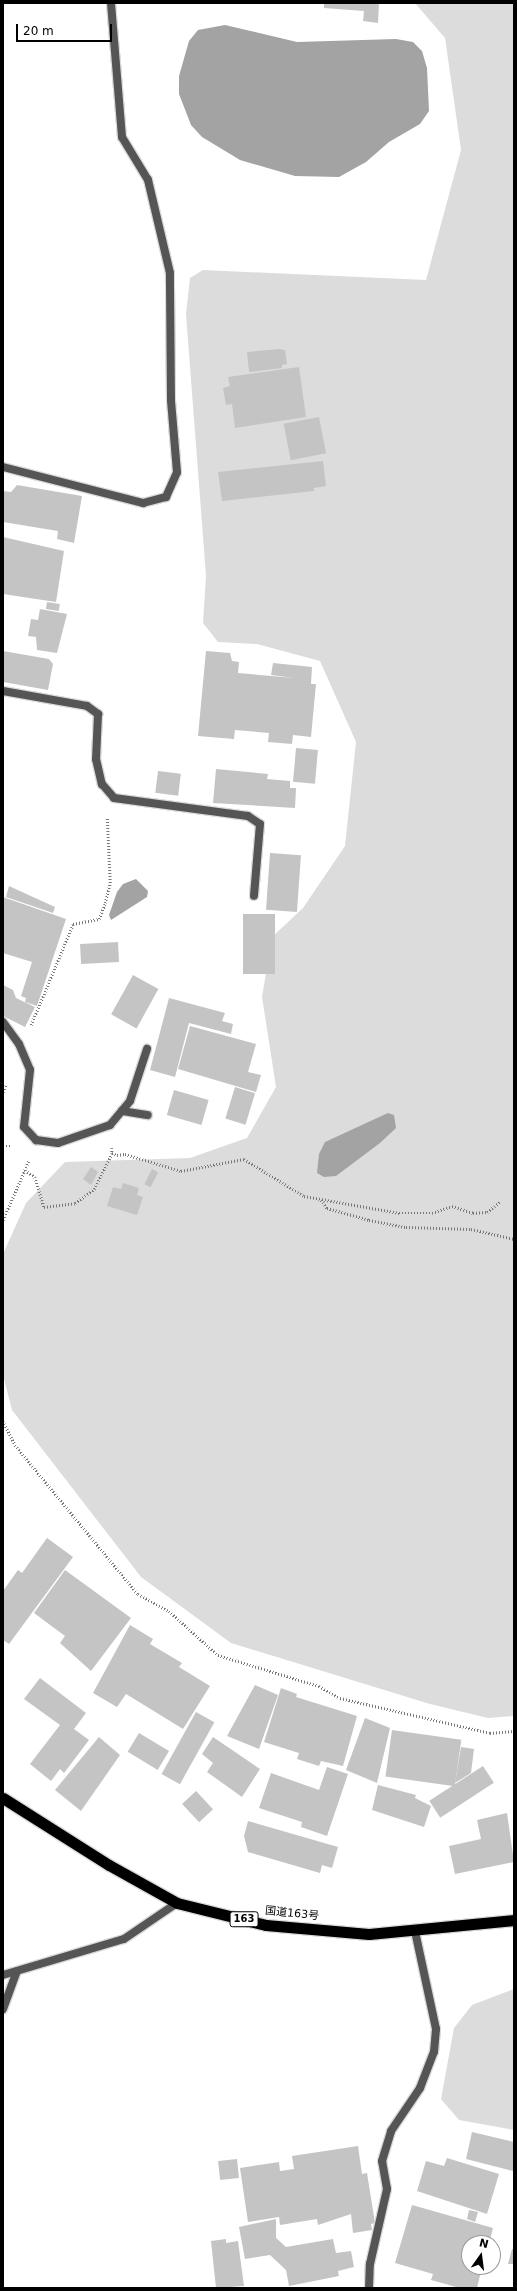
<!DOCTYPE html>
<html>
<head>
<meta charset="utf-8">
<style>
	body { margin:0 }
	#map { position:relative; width:517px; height:2291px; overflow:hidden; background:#fff; font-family:"DejaVu Sans","Noto Sans JP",sans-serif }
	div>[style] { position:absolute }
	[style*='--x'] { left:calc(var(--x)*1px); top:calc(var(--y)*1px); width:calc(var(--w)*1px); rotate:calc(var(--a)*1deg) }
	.green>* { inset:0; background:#dcdcdc }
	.water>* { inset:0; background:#a3a3a3 }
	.building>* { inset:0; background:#c4c4c4; transform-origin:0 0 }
	.path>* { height:2.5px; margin-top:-1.25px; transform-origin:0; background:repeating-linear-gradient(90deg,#777 0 1px,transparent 0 3px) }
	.roads { filter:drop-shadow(1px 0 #dbdbdb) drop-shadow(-1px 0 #dbdbdb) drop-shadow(0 1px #dbdbdb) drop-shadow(0 -1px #dbdbdb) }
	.service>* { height:8px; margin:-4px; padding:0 4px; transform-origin:4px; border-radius:4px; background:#555 }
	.minor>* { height:8px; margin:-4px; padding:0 4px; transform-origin:4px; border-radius:4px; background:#555 }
	.tertiary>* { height:8px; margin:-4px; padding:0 4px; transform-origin:4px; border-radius:4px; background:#555 }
	.trunk>* { height:11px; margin:-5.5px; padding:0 5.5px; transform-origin:5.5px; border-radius:5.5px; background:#000 }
	span { translate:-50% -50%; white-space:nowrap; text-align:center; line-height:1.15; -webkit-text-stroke:4px #fff; paint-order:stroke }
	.shield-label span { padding:1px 3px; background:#fff; border:1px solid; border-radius:3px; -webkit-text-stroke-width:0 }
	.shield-label { font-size:10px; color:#000; font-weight:700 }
	.street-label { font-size:11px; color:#000 }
	.frame { position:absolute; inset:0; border:4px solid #000; pointer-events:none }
	.north { position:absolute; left:461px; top:2235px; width:40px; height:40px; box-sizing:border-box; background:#fff; border:1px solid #999; border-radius:50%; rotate:14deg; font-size:11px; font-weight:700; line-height:16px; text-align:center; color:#000 }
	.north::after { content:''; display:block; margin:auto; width:14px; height:18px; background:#000; clip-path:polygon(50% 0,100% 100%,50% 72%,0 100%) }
	.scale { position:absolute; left:16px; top:24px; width:96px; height:18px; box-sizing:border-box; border:2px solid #000; border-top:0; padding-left:5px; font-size:12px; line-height:14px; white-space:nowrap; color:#000; -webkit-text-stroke:3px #fff; paint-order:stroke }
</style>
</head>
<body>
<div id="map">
	<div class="green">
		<i style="clip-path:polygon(415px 3px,514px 3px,514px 1716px,488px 1718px,430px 1704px,231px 1643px,141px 1577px,12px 1410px,3px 1375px,3px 1254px,26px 1203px,65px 1162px,190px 1158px,247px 1138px,276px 1087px,262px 997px,272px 937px,303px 908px,345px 846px,356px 742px,320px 661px,257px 644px,218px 642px,203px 623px,206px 576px,186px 314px,190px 278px,203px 270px,426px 280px,461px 150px,445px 38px)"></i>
		<i style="clip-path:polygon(514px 1989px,514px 2130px,459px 2120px,441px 2099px,454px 2028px,472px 2005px)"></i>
	</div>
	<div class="water">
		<i style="clip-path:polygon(225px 25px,297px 42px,396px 39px,413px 42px,422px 51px,427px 68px,429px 111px,420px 124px,389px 142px,366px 162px,339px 177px,295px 176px,240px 160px,202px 137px,191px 125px,179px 94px,179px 76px,189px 41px,198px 30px)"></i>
		<i style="clip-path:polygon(136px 879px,148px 891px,147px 897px,111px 920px,109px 915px,117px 892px,123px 884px)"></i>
		<i style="clip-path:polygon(388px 1113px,394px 1115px,396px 1128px,380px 1143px,336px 1176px,324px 1177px,317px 1173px,319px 1154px,325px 1142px)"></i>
	</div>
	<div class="building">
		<i style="clip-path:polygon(324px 3px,379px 3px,378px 23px,363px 21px,364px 11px,324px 8px)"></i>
		<i style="clip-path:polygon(279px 349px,285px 350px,287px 364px,282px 365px,282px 368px,249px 372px,247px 352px)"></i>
		<i style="clip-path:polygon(299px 367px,306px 417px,235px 428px,232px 404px,226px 405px,223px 388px,230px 386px,228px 377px)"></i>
		<i style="left:319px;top:417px;width:37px;height:36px;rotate:79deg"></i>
		<i style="clip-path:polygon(323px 461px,326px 486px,314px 488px,314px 491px,222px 501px,218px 472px)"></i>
		<i style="clip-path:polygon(17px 485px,82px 496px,74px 543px,57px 539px,58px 531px,3px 522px,3px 491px,11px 492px)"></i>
		<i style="clip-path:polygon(3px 537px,64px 551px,56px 602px,3px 594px)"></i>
		<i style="left:47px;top:602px;width:13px;height:7px;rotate:9deg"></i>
		<i style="clip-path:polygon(40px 609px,67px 614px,57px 653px,37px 650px,36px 637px,28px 636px,31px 619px,38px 620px)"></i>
		<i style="clip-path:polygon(3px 651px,49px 659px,53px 664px,48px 690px,3px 682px)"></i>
		<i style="clip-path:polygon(206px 651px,230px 653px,232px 661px,239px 662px,238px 673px,295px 678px,271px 675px,273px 663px,312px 667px,311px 684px,316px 684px,311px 737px,293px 735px,292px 744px,268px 742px,269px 733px,235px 730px,234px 739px,198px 736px)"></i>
		<i style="left:296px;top:748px;width:22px;height:34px;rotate:5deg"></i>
		<i style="clip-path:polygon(216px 769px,268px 774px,267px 779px,290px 781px,290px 788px,296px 788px,295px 808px,213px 803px)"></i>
		<i style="left:158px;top:771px;width:23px;height:22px;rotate:7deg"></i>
		<i style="left:270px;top:853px;width:31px;height:57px;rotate:4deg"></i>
		<i style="clip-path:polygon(9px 886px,55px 907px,53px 913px,6px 897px)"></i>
		<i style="clip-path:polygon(3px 897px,66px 919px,37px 1006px,25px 1002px,26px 998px,21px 996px,32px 962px,3px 953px)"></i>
		<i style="left:243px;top:914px;width:32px;height:60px"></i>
		<i style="left:118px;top:942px;width:20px;height:38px;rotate:87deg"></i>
		<i style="left:133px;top:975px;width:29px;height:45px;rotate:29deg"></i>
		<i style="clip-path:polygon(3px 985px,13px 990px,16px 998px,35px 1007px,25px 1027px,3px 1016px)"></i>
		<i style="clip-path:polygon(169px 998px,225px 1013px,222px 1021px,233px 1024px,231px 1034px,189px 1023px,175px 1077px,150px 1070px)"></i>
		<i style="clip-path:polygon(190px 1026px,256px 1044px,248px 1072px,261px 1075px,256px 1092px,178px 1069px)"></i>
		<i style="left:235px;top:1087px;width:21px;height:33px;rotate:17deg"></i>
		<i style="left:174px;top:1090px;width:36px;height:26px;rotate:16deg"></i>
		<i style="clip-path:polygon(91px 1167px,98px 1172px,91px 1185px,83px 1179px)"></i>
		<i style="left:152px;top:1169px;width:7px;height:17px;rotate:27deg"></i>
		<i style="clip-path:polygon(123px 1183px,139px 1188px,137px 1195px,143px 1197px,137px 1215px,107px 1206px,113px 1187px,121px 1189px)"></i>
		<i style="clip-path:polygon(47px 1538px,73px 1557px,9px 1644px,3px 1640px,3px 1591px,18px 1570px,22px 1573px)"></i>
		<i style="clip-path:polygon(65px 1570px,131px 1618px,91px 1671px,60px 1643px,65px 1636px,34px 1613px)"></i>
		<i style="clip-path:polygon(130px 1625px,153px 1639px,150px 1644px,182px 1663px,179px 1667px,210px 1686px,183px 1729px,126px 1694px,117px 1707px,93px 1693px)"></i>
		<i style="clip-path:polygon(40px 1678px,86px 1713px,74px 1729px,89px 1740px,64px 1773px,60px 1769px,51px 1781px,30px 1764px,60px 1725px,24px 1699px)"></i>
		<i style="clip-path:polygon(255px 1685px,278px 1695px,259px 1749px,227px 1736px)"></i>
		<i style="clip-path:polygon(281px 1688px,297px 1694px,296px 1697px,357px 1716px,343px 1766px,321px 1761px,319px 1766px,297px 1759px,299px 1753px,264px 1742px)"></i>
		<i style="left:196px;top:1712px;width:21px;height:71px;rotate:29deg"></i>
		<i style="clip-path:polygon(365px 1718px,390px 1728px,377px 1783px,346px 1770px)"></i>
		<i style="left:392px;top:1730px;width:70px;height:47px;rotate:8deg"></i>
		<i style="left:139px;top:1733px;width:35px;height:22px;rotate:31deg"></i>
		<i style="clip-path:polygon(99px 1737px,120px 1755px,81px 1811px,55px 1790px)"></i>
		<i style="clip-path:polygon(213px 1737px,260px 1769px,242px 1797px,207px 1772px,213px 1763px,202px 1754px)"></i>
		<i style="clip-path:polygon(461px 1747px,474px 1749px,471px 1773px,455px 1783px)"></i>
		<i style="left:483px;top:1766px;width:20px;height:64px;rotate:57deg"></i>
		<i style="clip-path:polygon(327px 1767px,348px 1774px,327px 1836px,301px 1827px,302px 1822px,259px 1808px,271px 1773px,319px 1790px)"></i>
		<i style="clip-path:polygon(378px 1785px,416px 1795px,415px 1798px,431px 1806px,424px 1827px,372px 1810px)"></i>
		<i style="left:196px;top:1791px;width:25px;height:19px;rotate:47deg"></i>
		<i style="clip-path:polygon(507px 1813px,514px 1862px,455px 1874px,449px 1846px,481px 1839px,477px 1820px)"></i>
		<i style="clip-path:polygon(248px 1821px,338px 1847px,332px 1868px,322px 1865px,320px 1873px,248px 1852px,244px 1836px)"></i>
		<i style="clip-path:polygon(472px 2132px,514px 2142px,513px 2171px,466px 2159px)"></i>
		<i style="clip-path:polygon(358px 2146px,362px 2174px,367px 2173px,375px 2223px,371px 2224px,372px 2230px,353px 2233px,351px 2214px,318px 2225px,317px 2219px,280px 2225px,279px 2217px,248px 2222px,240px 2168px,279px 2162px,280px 2171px,294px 2169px,292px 2156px)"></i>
		<i style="clip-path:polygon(447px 2158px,499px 2174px,487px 2214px,417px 2191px,426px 2161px,444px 2166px)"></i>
		<i style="left:237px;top:2159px;width:19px;height:19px;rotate:84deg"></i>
		<i style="clip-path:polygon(412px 2205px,493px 2228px,489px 2243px,469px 2243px,469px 2267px,482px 2267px,477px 2288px,460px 2288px,431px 2280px,433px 2274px,395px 2263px)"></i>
		<i style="clip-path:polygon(469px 2210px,478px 2212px,475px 2222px,467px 2219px)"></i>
		<i style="clip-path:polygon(276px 2219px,276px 2238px,286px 2247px,333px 2239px,336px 2253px,351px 2251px,354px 2267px,338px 2271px,339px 2276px,289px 2286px,286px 2270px,270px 2255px,245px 2259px,239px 2227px)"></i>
		<i style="clip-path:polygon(226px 2239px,226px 2243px,238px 2241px,244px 2286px,216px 2288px,211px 2241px)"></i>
		<i style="clip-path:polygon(512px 2249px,514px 2249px,514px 2264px,508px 2264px)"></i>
	</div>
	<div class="path">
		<i style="--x:31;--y:1025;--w:109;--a:-67.4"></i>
		<i style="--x:73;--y:924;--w:26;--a:-11"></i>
		<i style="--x:99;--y:919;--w:17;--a:-69"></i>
		<i style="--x:105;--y:903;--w:21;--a:-76"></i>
		<i style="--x:110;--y:883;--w:66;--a:-92.6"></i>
		<i style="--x:3;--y:1092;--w:8;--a:-67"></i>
		<i style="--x:3;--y:1146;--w:9;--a:0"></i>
		<i style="--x:112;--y:1148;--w:5;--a:90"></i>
		<i style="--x:112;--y:1153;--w:5;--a:22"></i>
		<i style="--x:117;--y:1155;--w:8;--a:-7"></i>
		<i style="--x:125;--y:1154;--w:59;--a:16.9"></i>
		<i style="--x:181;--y:1171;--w:64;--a:-10.8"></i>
		<i style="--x:244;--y:1159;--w:70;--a:31.7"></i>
		<i style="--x:304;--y:1196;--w:97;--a:10.1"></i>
		<i style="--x:399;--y:1213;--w:33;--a:0"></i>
		<i style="--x:432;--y:1213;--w:21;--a:-19"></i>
		<i style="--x:452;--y:1206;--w:22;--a:18"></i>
		<i style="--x:473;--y:1213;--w:14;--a:-4"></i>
		<i style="--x:487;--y:1212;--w:16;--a:-38"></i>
		<i style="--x:25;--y:1170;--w:12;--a:35"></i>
		<i style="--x:35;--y:1177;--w:31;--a:73"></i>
		<i style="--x:44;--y:1207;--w:31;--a:-7"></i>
		<i style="--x:75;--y:1203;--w:24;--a:-36"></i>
		<i style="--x:94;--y:1189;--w:40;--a:-63.4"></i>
		<i style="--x:321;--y:1200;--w:10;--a:53"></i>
		<i style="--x:327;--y:1208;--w:44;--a:15.9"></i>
		<i style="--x:369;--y:1220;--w:38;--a:11"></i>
		<i style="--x:406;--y:1227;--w:65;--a:1.8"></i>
		<i style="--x:471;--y:1229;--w:44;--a:13.1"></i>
		<i style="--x:3;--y:1220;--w:65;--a:-66.6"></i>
		<i style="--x:3;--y:1421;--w:27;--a:63"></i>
		<i style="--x:15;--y:1445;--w:193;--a:50.5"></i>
		<i style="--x:138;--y:1594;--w:35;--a:29"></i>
		<i style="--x:169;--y:1611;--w:66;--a:41.9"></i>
		<i style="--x:218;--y:1655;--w:106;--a:17.1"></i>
		<i style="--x:319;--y:1686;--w:24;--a:30"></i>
		<i style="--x:340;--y:1698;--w:154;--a:13.1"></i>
		<i style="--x:490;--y:1733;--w:24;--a:-5"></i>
	</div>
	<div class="roads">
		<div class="service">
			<i style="--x:122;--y:1111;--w:26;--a:9"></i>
		</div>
		<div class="minor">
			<i style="--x:3;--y:467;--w:145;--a:14.4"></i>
			<i style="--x:143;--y:503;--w:24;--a:-15"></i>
			<i style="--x:166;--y:497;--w:27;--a:-66"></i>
			<i style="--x:177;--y:472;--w:72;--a:-94.8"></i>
			<i style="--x:171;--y:400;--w:127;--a:-90.5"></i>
			<i style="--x:170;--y:273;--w:96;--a:-103.3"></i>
			<i style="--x:148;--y:180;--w:50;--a:-121.2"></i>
			<i style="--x:122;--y:137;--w:134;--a:-94.7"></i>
			<i style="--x:3;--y:691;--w:85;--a:10.1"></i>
			<i style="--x:87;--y:706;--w:14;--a:36"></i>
			<i style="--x:98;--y:714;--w:45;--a:92.5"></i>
			<i style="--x:96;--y:759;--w:26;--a:77"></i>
			<i style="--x:102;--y:784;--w:18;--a:49"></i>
			<i style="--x:114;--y:798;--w:135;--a:7.7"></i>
			<i style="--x:248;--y:816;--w:14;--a:34"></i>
			<i style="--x:260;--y:824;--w:72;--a:94.8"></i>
			<i style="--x:3;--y:1022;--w:27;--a:54"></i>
			<i style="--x:19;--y:1044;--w:28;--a:67"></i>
			<i style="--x:30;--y:1070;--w:57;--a:96"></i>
			<i style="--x:24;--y:1127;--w:18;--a:47"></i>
			<i style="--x:36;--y:1140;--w:22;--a:8"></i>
			<i style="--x:58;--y:1143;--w:55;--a:-19.1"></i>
			<i style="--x:110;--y:1125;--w:31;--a:-50"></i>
			<i style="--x:130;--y:1101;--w:55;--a:-71.9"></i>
			<i style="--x:3;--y:2009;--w:40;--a:-69.8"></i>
			<i style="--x:369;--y:2288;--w:24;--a:-88"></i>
			<i style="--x:370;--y:2264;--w:77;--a:-77.2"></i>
			<i style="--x:387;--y:2189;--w:28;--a:-100"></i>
			<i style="--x:382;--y:2161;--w:31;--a:-73"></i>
			<i style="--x:391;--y:2131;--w:52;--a:-56"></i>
			<i style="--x:420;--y:2088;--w:39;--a:-69"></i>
			<i style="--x:434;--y:2052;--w:23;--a:-85"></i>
			<i style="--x:436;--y:2029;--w:100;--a:-102.1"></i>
		</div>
		<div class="tertiary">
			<i style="--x:3;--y:1975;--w:126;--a:-16.6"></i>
			<i style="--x:124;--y:1939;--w:64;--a:-34.2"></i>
		</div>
		<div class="trunk">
			<i style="--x:3;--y:1798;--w:125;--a:32.3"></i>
			<i style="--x:109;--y:1865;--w:78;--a:29.2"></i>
			<i style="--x:177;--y:1903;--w:92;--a:13.9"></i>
			<i style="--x:266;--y:1925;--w:103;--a:5"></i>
			<i style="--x:369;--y:1934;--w:146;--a:-5.5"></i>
		</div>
	</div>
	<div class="shield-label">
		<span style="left:244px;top:1919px">163</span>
	</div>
	<div class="street-label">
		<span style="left:292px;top:1914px;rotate:6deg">国道163号</span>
	</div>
	<div class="frame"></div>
	<div class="north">N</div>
	<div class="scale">20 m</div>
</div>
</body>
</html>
